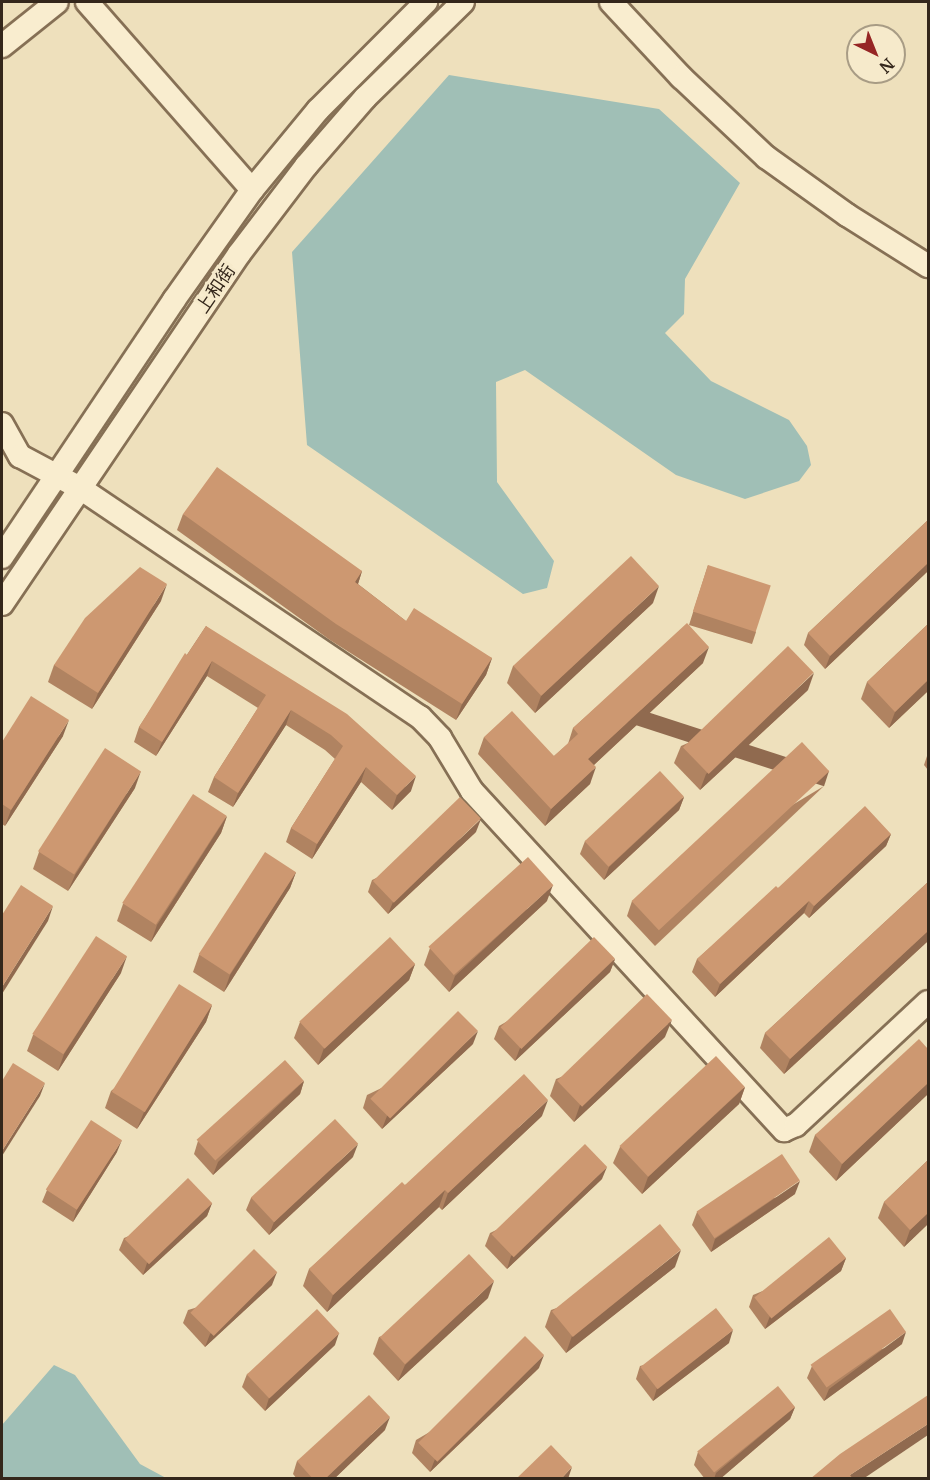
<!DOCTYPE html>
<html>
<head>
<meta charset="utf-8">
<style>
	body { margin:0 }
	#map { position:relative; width:930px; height:1480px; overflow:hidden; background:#eee0bc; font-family:Merriweather,"Noto Sans SC",serif }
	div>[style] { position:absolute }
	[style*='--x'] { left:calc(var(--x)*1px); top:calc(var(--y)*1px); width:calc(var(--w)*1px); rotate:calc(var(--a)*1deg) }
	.water>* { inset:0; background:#a0bfb6 }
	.roads { filter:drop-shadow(2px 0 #867055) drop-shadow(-2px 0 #867055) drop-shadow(0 2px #867055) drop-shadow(0 -2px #867055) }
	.minor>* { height:22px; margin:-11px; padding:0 11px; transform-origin:11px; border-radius:11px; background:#f9edcf }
	.wall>* { inset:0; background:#b08361 }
	.shaded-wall>* { inset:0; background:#906a4f; transform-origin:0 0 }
	.building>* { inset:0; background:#cd9871; transform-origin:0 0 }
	span { translate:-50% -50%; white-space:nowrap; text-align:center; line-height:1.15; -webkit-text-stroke:6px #f6eacb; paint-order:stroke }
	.street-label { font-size:18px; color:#34271b }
	.frame { position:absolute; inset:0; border:3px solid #34271b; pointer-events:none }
	.north { position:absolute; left:846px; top:24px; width:60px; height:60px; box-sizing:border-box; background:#f6eacb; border:2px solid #a89c85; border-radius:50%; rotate:137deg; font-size:16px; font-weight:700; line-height:24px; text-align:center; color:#34271b }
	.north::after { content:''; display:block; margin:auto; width:21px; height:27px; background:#962524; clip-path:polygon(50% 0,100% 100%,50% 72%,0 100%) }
</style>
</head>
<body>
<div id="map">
	<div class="water">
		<i style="clip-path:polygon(449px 75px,659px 109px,740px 183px,685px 279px,684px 314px,665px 333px,711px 381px,789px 420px,807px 446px,811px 465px,799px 481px,745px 499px,676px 475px,525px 370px,496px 382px,497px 482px,554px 561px,547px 588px,523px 594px,307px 445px,292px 252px)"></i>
		<i style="clip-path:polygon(54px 1365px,75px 1375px,140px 1464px,166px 1478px,2px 1478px,2px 1425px)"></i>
	</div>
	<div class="roads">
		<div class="minor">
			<i style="--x:87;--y:2;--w:250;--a:48.7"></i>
			<i style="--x:611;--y:2;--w:103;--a:47"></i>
			<i style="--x:681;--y:77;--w:117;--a:43.3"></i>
			<i style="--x:766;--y:157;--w:100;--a:35.6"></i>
			<i style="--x:847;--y:215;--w:96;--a:32.2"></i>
			<i style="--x:2;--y:46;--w:70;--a:-38.7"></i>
			<i style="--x:2;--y:424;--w:37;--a:61"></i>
			<i style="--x:20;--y:456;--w:68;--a:28.1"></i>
			<i style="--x:80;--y:488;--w:410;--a:34"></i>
			<i style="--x:420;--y:717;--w:29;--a:46"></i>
			<i style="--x:440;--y:738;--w:62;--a:58.9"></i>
			<i style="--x:472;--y:791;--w:461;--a:47.4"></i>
			<i style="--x:784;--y:1130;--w:13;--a:-23"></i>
			<i style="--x:796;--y:1125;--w:180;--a:-43"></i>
			<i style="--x:2;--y:557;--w:309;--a:-56.2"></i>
			<i style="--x:174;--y:300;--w:135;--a:-54.7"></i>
			<i style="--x:252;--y:190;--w:104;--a:-50.5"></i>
			<i style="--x:318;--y:110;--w:153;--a:-45"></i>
			<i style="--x:2;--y:604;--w:423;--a:-55.9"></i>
			<i style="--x:239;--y:254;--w:111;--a:-52.7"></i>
			<i style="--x:306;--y:166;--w:90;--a:-49.1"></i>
			<i style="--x:365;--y:98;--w:137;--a:-44.4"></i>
		</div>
	</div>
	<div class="wall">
		<i style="clip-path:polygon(183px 514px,362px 571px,358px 584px,406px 621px,492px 658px,486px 675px,456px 720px,330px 640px,177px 530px)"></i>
		<i style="clip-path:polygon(928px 520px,928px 571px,825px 669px,804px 645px,808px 633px)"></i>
		<i style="clip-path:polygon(708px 565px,756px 632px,752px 644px,689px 625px,703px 663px,594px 765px,590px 784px,545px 826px,478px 754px,484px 737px,554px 756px,568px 744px,573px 728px,689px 625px)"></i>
		<i style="clip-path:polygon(161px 601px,92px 709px,48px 682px,54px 665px)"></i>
		<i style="clip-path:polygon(653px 603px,535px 713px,507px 683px,513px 666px)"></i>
		<i style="clip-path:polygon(928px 624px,928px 691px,889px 728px,861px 699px,867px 682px)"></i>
		<i style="clip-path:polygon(206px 626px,411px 791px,392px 810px,361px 782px,312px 859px,286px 842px,291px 828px,335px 759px,325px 750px,286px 725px,233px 807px,208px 792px,214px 777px,258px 708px,207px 676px,156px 756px,134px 742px,139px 727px)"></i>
		<i style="clip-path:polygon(808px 690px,700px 790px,674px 763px,681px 746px)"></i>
		<i style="clip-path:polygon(63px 736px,5px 826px,2px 824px,2px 742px)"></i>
		<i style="clip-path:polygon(928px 753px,928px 770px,924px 765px)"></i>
		<i style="clip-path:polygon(824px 786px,655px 946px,627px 916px,632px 901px)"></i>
		<i style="clip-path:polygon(135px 788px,68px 891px,33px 869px,39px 852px)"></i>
		<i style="clip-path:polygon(684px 797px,679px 810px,604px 880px,580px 854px,585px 841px)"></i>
		<i style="clip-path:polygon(227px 816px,221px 833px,151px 942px,117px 921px,123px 904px)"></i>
		<i style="clip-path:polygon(476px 832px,388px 914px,368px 892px,372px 880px)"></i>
		<i style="clip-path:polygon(891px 834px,886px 846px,809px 918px,804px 913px,715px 997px,692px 972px,697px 959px,778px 888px)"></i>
		<i style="clip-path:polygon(296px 872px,290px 888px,224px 992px,193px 972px,199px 955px)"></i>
		<i style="clip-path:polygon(928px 882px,928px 941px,784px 1074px,760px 1048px,765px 1033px)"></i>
		<i style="clip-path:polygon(547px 901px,449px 992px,424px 965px,430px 948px)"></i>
		<i style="clip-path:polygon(615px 959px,610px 972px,515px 1061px,494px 1039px,499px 1026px)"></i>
		<i style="clip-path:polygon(415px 964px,409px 980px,318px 1065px,294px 1038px,300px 1022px)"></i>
		<i style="clip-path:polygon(121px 973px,58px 1071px,27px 1051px,33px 1035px)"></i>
		<i style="clip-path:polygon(212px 1005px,206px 1022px,137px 1129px,105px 1108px,111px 1091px)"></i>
		<i style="clip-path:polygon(665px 1037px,574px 1122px,550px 1096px,556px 1079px)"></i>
		<i style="clip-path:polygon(473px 1044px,382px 1129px,363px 1108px,367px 1095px)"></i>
		<i style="clip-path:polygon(928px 1049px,928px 1094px,836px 1181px,809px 1152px,815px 1135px)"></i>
		<i style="clip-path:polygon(304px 1081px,300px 1094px,213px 1175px,194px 1154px,198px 1141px)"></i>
		<i style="clip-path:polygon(745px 1087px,739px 1104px,642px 1194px,613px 1163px,620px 1147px)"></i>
		<i style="clip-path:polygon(542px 1116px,442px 1210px,439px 1207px,327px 1312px,303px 1286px,309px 1269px,405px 1185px)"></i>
		<i style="clip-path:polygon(117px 1152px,73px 1222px,42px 1202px,47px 1190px)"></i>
		<i style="clip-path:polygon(353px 1157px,269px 1235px,246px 1210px,251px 1198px)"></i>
		<i style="clip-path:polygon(928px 1160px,928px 1224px,904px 1247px,878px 1218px,884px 1202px)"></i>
		<i style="clip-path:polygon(602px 1179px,507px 1269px,485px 1246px,490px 1233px)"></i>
		<i style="clip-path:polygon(795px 1194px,711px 1252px,692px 1225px,697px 1212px)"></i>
		<i style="clip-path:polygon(212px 1203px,207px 1216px,143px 1275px,119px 1250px,124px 1238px)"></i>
		<i style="clip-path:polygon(846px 1258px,841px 1271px,765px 1329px,749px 1307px,753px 1295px)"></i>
		<i style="clip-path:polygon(675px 1267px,566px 1353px,545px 1327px,551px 1310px)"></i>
		<i style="clip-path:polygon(272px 1285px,205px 1347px,183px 1323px,188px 1310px)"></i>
		<i style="clip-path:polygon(488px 1298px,398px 1381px,373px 1354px,379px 1337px)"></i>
		<i style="clip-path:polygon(729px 1343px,653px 1401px,636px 1379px,640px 1366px)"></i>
		<i style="clip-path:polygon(902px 1344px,824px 1401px,807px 1378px,812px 1366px)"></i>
		<i style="clip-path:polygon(335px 1345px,265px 1411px,242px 1387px,247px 1374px)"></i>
		<i style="clip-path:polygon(539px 1368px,430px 1472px,412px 1453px,416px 1440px)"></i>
		<i style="clip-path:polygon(795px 1407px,790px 1419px,720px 1479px,705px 1479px,694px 1465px,698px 1452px)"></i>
		<i style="clip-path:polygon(385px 1430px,334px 1479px,297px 1479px,293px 1474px,297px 1461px)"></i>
	</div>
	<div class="shaded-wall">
		<i style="clip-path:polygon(928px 563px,928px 571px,825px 669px,830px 656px)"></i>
		<i style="clip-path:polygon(362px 571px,357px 587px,355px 582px)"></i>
		<i style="clip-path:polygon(167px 584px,161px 601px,92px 709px,98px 693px)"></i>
		<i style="clip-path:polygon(659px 586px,653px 603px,535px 713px,541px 696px)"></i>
		<i style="clip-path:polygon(709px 647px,703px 663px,582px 776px,588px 759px)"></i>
		<i style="clip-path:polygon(492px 658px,486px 675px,456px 720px,462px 704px)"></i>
		<i style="clip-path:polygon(212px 661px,207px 676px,156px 756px,162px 742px)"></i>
		<i style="clip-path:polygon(814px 673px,808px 690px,700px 790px,706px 774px)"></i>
		<i style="clip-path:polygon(928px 680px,928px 691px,889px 728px,895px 712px)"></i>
		<i style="clip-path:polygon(291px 710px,286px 725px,233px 807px,238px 793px)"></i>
		<i style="clip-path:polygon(69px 720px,63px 736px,5px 826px,11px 810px)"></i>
		<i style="clip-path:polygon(366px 767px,361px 782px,312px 859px,317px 844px)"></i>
		<i style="clip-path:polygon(596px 767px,590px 784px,545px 826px,551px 809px)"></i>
		<i style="clip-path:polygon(141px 771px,135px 788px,68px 891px,75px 875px)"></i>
		<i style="left:829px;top:771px;width:16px;height:233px;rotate:108deg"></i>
		<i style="clip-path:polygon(416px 776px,411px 791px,392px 810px,397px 795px)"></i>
		<i style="clip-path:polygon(684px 797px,679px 810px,604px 880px,609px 867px)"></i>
		<i style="clip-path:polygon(227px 816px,221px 833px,151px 942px,157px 925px)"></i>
		<i style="clip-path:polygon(481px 819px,476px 832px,388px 914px,393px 902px)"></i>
		<i style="clip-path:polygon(891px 834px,886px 846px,809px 918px,814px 906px)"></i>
		<i style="clip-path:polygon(296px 872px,290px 888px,224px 992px,230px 975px)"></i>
		<i style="clip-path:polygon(553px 885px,547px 901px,449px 992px,455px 976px)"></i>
		<i style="clip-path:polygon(809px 901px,804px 913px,715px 997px,720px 984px)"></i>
		<i style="clip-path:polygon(53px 906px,48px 921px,2px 994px,2px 987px)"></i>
		<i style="clip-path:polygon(928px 931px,928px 941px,784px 1074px,790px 1059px)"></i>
		<i style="clip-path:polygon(127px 956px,121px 973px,58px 1071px,64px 1054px)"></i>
		<i style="clip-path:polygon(615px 959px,610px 972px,515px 1061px,520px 1048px)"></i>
		<i style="clip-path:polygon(415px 964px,409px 980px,318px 1065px,324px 1048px)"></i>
		<i style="clip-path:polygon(212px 1005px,206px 1022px,137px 1129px,144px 1112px)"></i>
		<i style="clip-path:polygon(672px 1020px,665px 1037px,574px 1122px,580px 1105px)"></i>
		<i style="clip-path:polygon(478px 1031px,473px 1044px,382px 1129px,387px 1116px)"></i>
		<i style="clip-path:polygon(304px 1081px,300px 1094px,213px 1175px,218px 1162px)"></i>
		<i style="clip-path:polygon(45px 1083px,40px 1096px,2px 1156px,2px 1151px)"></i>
		<i style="clip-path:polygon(928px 1083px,928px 1094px,836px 1181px,842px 1164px)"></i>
		<i style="clip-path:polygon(745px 1087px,739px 1104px,642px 1194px,648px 1177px)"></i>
		<i style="clip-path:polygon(548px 1100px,542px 1116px,442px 1210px,448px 1193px)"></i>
		<i style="clip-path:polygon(122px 1140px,117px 1152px,73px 1222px,77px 1209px)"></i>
		<i style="clip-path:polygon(358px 1144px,353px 1157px,269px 1235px,274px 1222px)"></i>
		<i style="clip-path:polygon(607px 1167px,602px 1179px,507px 1269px,511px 1256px)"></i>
		<i style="clip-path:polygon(800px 1181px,795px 1194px,711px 1252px,715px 1239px)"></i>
		<i style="clip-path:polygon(445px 1190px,439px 1207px,327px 1312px,333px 1295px)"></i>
		<i style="clip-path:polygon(212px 1203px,207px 1216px,143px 1275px,147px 1263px)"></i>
		<i style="clip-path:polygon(928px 1213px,928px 1224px,904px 1247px,910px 1230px)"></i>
		<i style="clip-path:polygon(681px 1250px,675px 1267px,566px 1353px,572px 1336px)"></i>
		<i style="clip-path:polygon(846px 1258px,841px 1271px,765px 1329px,770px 1316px)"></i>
		<i style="clip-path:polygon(277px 1272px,272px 1285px,205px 1347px,210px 1334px)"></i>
		<i style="clip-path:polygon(494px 1281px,488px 1298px,398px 1381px,405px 1365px)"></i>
		<i style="clip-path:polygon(733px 1330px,729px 1343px,653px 1401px,657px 1388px)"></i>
		<i style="clip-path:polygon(906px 1332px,902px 1344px,824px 1401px,829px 1389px)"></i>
		<i style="clip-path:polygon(339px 1333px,335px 1345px,265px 1411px,269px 1398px)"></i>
		<i style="clip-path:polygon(544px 1355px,539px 1368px,430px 1472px,435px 1459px)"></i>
		<i style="clip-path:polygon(795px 1407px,790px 1419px,720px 1479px,714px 1479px,716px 1473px)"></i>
		<i style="clip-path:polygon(390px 1417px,385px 1430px,334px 1479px,325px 1479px)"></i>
		<i style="clip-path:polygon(928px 1424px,928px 1435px,863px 1479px,849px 1479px,850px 1475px)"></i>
		<i style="clip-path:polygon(572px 1467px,568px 1479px,561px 1479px)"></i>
	</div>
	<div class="building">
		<i style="clip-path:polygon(217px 467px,362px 571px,355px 582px,406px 621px,414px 608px,492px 658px,462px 704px,336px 624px,183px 514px)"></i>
		<i style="clip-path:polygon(928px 520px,928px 563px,830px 656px,808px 633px)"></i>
		<i style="left:631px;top:556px;width:41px;height:161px;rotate:47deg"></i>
		<i style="left:708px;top:565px;width:66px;height:49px;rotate:18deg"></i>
		<i style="clip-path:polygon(140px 567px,167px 584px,98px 693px,54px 665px,85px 618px)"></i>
		<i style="clip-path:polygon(687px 623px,709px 647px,588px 759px,596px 767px,551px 809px,484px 737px,512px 711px,554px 756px,578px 734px,573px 728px)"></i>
		<i style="clip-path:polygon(928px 624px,928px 680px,895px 712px,867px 682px)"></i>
		<i style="clip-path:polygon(206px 626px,347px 714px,416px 776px,397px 795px,366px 767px,317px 844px,291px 828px,343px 746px,331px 735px,291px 710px,238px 793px,214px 777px,266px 695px,212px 661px,162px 742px,139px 727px,185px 653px,187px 655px)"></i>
		<i style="left:788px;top:646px;width:37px;height:146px;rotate:46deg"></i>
		<i style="clip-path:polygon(31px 696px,69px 720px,11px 810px,2px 804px,2px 742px)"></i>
		<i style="left:802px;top:742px;width:40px;height:233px;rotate:47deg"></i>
		<i style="left:105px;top:748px;width:43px;height:123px;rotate:33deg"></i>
		<i style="left:660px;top:771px;width:35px;height:103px;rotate:47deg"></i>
		<i style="left:193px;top:794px;width:40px;height:130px;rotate:33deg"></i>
		<i style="left:460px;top:797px;width:30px;height:121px;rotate:46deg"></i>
		<i style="clip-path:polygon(865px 806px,891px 834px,814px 906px,809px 901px,720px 984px,697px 959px,776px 886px,778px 888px)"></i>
		<i style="left:265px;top:852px;width:37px;height:122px;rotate:33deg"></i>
		<i style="left:528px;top:857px;width:38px;height:134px;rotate:48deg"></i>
		<i style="clip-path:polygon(928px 882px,928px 931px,790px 1059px,765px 1033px)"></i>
		<i style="clip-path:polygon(21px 885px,53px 906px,2px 987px,2px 915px)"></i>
		<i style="left:96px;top:936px;width:37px;height:117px;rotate:33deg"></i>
		<i style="left:390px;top:937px;width:37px;height:124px;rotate:47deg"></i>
		<i style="left:594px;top:937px;width:30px;height:130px;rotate:46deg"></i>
		<i style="left:179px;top:984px;width:39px;height:127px;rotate:32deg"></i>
		<i style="left:647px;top:994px;width:36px;height:125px;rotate:46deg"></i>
		<i style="left:458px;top:1011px;width:28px;height:124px;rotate:45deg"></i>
		<i style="clip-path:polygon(919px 1039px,928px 1049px,928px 1083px,842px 1164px,815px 1135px)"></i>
		<i style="left:716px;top:1056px;width:42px;height:132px;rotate:47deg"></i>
		<i style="left:285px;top:1060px;width:28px;height:119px;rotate:48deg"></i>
		<i style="clip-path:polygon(13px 1063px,45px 1083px,2px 1151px,2px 1081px)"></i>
		<i style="clip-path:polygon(524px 1074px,548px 1100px,448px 1193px,445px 1190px,333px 1295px,309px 1269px,402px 1182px,405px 1185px)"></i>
		<i style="left:335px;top:1119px;width:34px;height:115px;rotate:47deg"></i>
		<i style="left:91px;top:1120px;width:37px;height:83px;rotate:33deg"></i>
		<i style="left:585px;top:1144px;width:32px;height:130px;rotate:46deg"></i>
		<i style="left:782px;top:1154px;width:32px;height:103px;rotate:56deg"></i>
		<i style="clip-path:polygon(928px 1160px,928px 1213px,910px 1230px,884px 1202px)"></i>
		<i style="left:188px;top:1178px;width:35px;height:88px;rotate:46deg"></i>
		<i style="left:660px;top:1224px;width:33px;height:139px;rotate:51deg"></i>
		<i style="left:829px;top:1237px;width:27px;height:96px;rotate:51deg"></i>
		<i style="left:254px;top:1249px;width:33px;height:90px;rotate:45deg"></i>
		<i style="left:469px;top:1254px;width:37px;height:122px;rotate:47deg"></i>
		<i style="left:716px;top:1308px;width:28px;height:96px;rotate:52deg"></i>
		<i style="left:317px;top:1309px;width:33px;height:96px;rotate:47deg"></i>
		<i style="left:890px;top:1309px;width:28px;height:97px;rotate:55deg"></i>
		<i style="left:525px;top:1336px;width:27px;height:151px;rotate:45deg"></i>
		<i style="left:778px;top:1386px;width:27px;height:104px;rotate:51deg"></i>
		<i style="clip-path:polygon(369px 1395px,390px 1417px,325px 1479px,313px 1479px,297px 1461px)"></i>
		<i style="clip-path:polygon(928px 1395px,928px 1424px,850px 1475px,853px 1479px,810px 1479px,840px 1454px)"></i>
		<i style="clip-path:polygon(551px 1445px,572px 1467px,561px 1479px,516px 1479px)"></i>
	</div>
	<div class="street-label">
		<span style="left:216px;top:289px;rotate:-56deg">上和街</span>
	</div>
	<div class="frame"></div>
	<div class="north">N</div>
</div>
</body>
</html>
